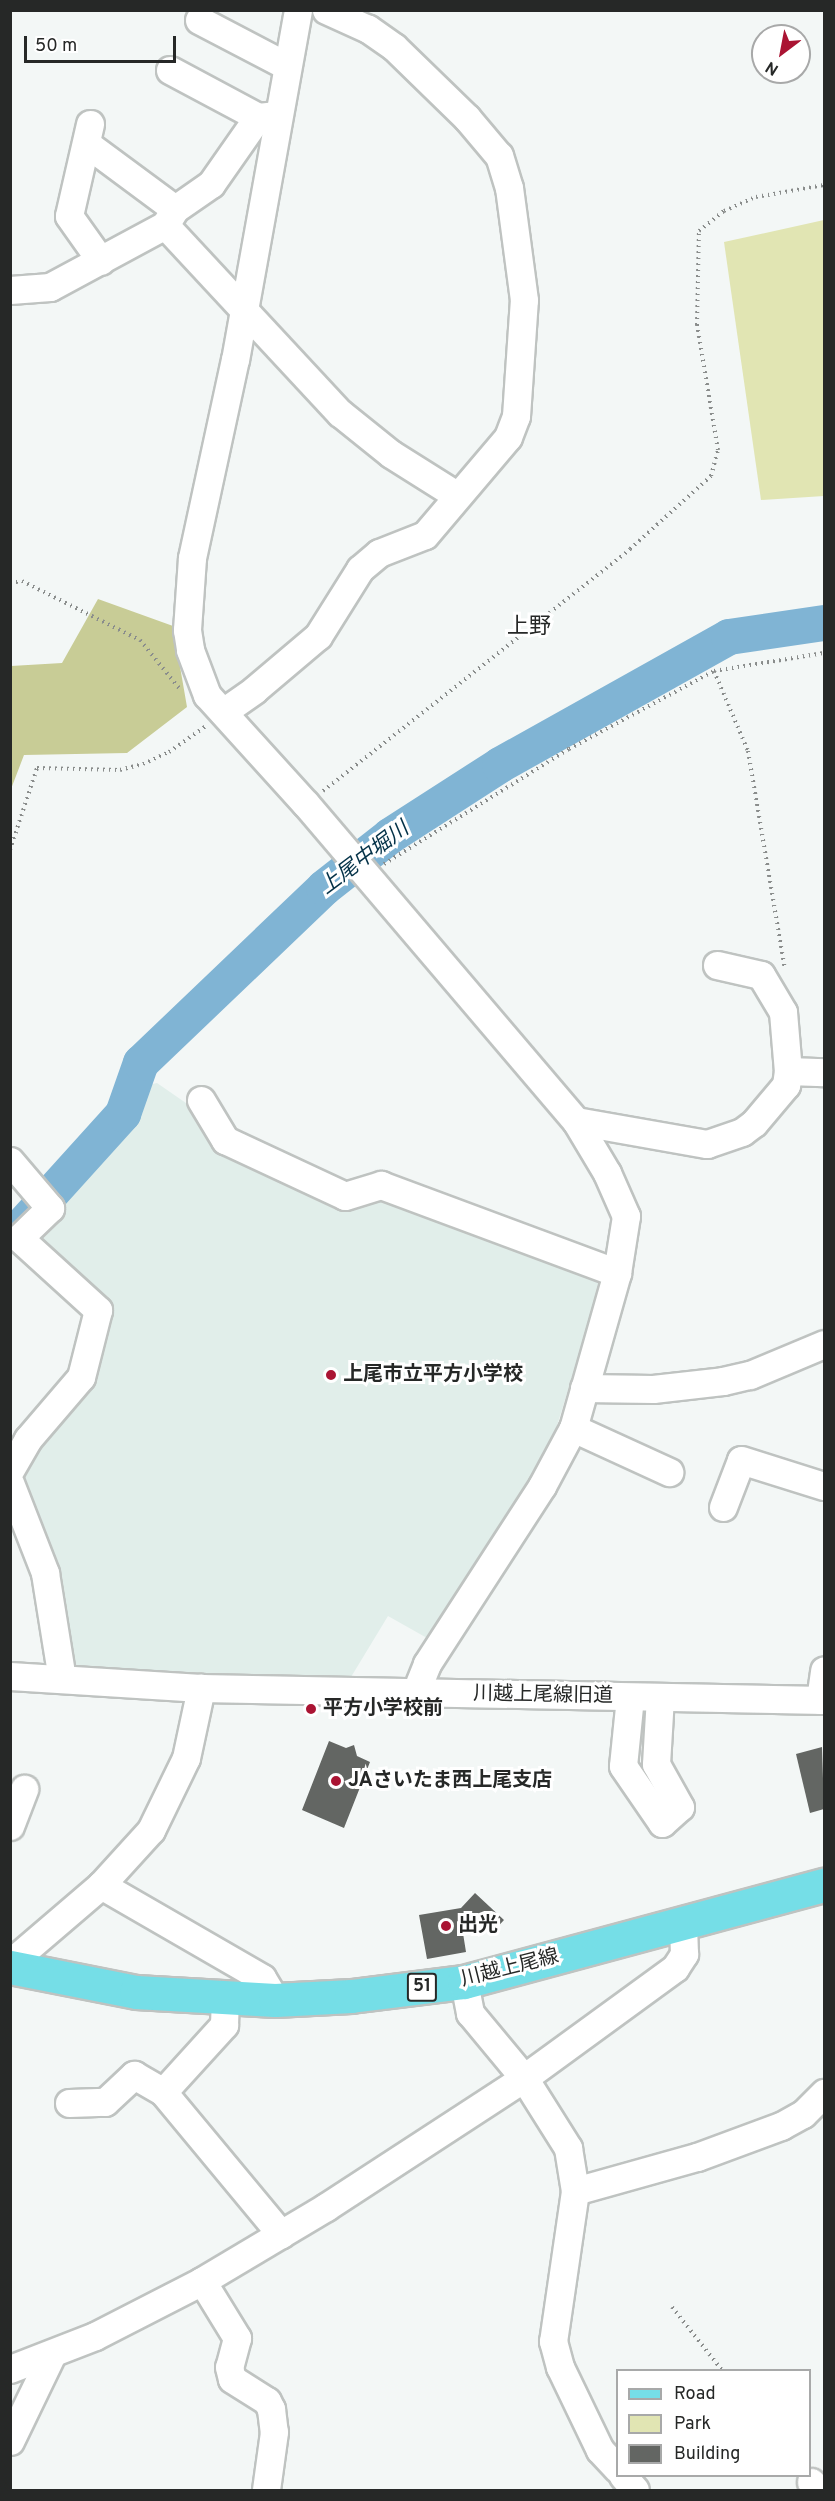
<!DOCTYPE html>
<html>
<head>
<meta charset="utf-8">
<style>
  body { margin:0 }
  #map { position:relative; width:835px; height:2501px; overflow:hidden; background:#f3f7f6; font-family:Overpass,"Noto Sans JP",sans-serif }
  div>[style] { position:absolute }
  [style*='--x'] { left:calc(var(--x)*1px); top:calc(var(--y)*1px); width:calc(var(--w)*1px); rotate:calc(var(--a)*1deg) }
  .built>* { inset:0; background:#e1eeea }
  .green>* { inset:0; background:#e1e5b3 }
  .forest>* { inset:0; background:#c8cc96 }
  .river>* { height:36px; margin:-18px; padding:0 18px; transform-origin:18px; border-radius:18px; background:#80b4d4 }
  .building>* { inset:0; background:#636663 }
  .path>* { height:4px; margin-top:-2px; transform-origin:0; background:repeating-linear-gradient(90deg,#8a8d8c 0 1.5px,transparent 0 6px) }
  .roads { filter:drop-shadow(2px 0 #bfc3c1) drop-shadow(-2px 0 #bfc3c1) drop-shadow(0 2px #bfc3c1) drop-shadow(0 -2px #bfc3c1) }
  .minor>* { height:27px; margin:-13.5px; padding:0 13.5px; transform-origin:13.5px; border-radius:13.5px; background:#fff }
  .major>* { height:33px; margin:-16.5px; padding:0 16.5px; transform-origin:16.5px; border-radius:16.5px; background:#75dee7 }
  .dots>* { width:16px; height:16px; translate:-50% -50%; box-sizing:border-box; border:3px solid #fff; border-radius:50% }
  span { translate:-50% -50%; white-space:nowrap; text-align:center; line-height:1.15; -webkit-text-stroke:6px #fff; paint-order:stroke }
  .shield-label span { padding:2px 4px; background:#fff; border:2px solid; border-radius:4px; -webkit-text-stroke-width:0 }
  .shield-label { font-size:18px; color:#262827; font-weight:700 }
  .poi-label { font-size:20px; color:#262827; font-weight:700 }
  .left { translate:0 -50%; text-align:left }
  .street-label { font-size:20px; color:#262827 }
  .water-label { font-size:21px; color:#033147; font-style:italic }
  .quarter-label { font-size:22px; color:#262827 }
  .frame { position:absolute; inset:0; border:12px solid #262827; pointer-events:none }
  .legend { position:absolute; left:616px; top:2369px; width:195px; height:108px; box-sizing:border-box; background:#fff; border:2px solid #a8a9a9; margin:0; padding:8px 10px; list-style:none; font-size:18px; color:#262827 }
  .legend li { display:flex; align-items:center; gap:12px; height:30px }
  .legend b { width:30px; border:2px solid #a8a9a9 }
  .north { position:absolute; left:751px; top:24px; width:60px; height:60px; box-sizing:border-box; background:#fff; border:2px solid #a8a9a9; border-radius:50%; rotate:212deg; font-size:16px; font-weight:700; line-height:24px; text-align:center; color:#262827 }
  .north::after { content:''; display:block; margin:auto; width:21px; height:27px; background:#aa1433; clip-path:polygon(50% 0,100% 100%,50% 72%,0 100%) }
  .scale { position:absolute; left:24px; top:36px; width:152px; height:27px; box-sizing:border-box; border:3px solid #262827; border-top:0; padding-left:8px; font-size:18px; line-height:21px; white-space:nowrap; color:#262827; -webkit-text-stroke:4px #fff; paint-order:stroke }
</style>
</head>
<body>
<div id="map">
  <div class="built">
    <i style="clip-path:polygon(157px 1083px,329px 1202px,383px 1193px,604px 1273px,547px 1458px,500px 1537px,427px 1638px,388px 1616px,348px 1682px,75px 1668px,64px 1662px,18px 1473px,104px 1308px,34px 1236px,133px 1121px,148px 1085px)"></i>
  </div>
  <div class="green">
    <i style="clip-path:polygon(824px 220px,824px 496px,761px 500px,724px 242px)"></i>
  </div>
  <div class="forest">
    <i style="clip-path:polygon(98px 599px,173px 626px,187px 707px,127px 753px,24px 755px,11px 789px,11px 666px,62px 663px)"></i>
  </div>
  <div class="river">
    <i style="--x:20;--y:1228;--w:154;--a:-47.9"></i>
    <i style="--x:123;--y:1114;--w:54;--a:-70.6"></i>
    <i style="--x:141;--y:1063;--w:253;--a:-43.7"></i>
    <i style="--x:324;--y:888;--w:84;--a:-38.2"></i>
    <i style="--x:390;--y:836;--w:131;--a:-32.8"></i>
    <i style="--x:500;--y:765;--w:262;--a:-29.2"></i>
    <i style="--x:729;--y:637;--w:96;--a:-8.4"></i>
  </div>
  <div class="building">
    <i style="clip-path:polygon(329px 1741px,346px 1748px,354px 1745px,357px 1756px,370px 1762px,344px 1828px,302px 1810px)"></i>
    <i style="clip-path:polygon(822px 1747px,824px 1809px,810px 1813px,796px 1754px)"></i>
    <i style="clip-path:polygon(475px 1893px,504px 1920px,490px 1935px,479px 1925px,462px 1927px,466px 1952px,427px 1959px,419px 1915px,461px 1908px)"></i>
  </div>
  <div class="path">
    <i style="--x:10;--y:583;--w:12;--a:-9"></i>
    <i style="--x:22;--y:581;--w:132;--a:26.6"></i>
    <i style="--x:140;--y:640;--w:62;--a:50.9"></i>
    <i style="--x:714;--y:671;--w:87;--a:67"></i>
    <i style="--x:748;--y:751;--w:221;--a:80.4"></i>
    <i style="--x:323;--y:791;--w:391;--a:-38.2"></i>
    <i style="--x:630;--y:549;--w:109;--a:-42"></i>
    <i style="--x:711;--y:476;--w:27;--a:-75"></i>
    <i style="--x:718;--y:450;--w:127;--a:-99.5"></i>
    <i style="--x:697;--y:325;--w:94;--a:-88.8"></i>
    <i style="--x:699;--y:231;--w:32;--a:-39"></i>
    <i style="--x:724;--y:211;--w:35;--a:-24"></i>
    <i style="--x:756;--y:197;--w:69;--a:-10"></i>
    <i style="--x:10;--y:850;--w:86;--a:-71.8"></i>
    <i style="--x:37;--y:768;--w:83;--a:1.4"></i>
    <i style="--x:120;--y:770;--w:24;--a:-15"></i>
    <i style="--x:143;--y:764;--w:29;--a:-25"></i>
    <i style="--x:169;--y:752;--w:45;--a:-35.1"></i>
    <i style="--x:384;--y:864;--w:218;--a:-31.9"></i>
    <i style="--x:569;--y:749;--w:165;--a:-28.3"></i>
    <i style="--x:714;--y:671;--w:111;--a:-9.3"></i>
    <i style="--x:672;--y:2307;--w:80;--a:51.6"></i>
  </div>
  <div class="roads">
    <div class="minor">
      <i style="--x:298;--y:10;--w:355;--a:100.2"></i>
      <i style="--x:235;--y:359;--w:204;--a:102.2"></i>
      <i style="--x:192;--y:558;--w:72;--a:94"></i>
      <i style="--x:187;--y:630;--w:20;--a:81"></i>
      <i style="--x:190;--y:650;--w:48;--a:69.3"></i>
      <i style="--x:207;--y:695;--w:147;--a:47.8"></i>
      <i style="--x:306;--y:804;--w:416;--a:49.6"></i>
      <i style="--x:576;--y:1121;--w:61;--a:59.2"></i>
      <i style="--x:607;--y:1173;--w:47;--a:66.2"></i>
      <i style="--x:626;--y:1216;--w:58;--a:99"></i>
      <i style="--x:617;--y:1273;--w:161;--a:105.8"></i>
      <i style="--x:573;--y:1428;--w:66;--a:118.1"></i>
      <i style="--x:542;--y:1486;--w:212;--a:122.9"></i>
      <i style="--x:427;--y:1664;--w:31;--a:112"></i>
      <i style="--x:199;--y:20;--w:99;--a:27.6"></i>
      <i style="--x:170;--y:70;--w:100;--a:28.1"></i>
      <i style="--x:90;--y:124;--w:94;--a:102.9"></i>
      <i style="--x:69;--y:216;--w:55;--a:54.6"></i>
      <i style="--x:87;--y:144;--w:109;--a:36.5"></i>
      <i style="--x:165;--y:225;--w:257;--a:47.1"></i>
      <i style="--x:340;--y:413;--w:65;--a:38.8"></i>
      <i style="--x:391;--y:454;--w:77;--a:32.2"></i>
      <i style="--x:10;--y:290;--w:40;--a:-4.3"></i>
      <i style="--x:50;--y:287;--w:131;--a:-28.3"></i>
      <i style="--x:165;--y:225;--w:19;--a:-58"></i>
      <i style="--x:175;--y:209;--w:44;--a:-34.8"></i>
      <i style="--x:211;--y:184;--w:82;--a:-55"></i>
      <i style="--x:258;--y:117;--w:19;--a:-6"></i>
      <i style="--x:223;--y:712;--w:38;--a:-35"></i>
      <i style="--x:254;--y:690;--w:84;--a:-40.2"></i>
      <i style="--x:318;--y:636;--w:79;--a:-57.9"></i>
      <i style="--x:360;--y:569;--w:25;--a:-40"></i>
      <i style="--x:379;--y:553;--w:49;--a:-21.4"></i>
      <i style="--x:425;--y:535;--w:128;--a:-49.7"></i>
      <i style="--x:508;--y:437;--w:22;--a:-69"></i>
      <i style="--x:516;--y:416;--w:116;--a:-86.1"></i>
      <i style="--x:524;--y:300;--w:113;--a:-97.6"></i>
      <i style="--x:509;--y:188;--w:34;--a:-107"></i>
      <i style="--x:499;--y:156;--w:50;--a:-130.1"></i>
      <i style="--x:467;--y:118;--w:102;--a:-135.8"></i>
      <i style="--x:394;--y:47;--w:32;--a:-145"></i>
      <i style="--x:368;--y:29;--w:46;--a:-155.7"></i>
      <i style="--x:717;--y:965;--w:45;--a:12.8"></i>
      <i style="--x:761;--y:975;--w:43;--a:59.3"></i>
      <i style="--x:783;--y:1012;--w:59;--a:85.2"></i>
      <i style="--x:201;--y:1100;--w:47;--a:59"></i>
      <i style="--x:225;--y:1140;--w:132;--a:25"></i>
      <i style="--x:345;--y:1196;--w:38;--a:-17"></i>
      <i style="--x:381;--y:1185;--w:252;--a:20.4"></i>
      <i style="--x:576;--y:1121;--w:133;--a:10"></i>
      <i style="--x:707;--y:1144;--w:37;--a:-19"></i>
      <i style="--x:742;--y:1132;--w:15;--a:-37"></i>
      <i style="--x:754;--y:1123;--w:50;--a:-49.9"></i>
      <i style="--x:786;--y:1085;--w:14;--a:-82"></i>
      <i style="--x:788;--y:1071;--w:36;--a:2"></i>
      <i style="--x:10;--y:1161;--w:62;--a:49.6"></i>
      <i style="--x:50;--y:1208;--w:43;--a:135.9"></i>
      <i style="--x:19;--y:1238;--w:107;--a:42.3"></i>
      <i style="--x:98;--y:1310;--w:69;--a:104.2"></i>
      <i style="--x:81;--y:1377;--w:82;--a:130.5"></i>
      <i style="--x:28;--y:1439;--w:36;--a:120"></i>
      <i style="--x:584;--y:1388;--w:69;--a:0.8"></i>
      <i style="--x:653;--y:1389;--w:70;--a:-6.5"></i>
      <i style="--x:723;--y:1381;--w:28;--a:-13"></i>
      <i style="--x:750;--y:1375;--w:80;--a:-22.7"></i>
      <i style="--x:573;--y:1428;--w:106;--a:24.6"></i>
      <i style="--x:10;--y:1483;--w:97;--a:68.7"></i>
      <i style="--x:45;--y:1573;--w:107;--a:80.9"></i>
      <i style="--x:723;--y:1507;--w:50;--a:-69"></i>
      <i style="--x:741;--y:1460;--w:87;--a:17.4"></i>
      <i style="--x:10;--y:1676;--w:191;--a:3.6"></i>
      <i style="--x:201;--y:1688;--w:623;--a:1.1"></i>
      <i style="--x:630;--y:1697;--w:69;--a:95.8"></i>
      <i style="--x:623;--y:1766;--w:69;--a:55.6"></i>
      <i style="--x:662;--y:1823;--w:24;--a:-42"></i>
      <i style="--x:680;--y:1807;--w:49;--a:-119.2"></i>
      <i style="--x:656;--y:1764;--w:67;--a:-86.6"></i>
      <i style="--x:820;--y:1700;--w:30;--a:-82"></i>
      <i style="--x:10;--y:1826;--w:40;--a:-69"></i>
      <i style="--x:101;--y:1885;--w:186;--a:30"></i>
      <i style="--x:262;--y:1978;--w:26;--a:59"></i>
      <i style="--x:10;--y:1963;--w:120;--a:-40.6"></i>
      <i style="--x:101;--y:1885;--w:74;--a:-47.7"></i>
      <i style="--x:151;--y:1830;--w:80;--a:-64.1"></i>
      <i style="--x:186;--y:1758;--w:72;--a:-77.9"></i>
      <i style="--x:464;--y:1982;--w:32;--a:79"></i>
      <i style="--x:470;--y:2013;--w:85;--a:50.3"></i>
      <i style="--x:524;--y:2078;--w:83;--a:57.8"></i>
      <i style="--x:568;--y:2148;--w:44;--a:80.8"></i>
      <i style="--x:575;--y:2191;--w:152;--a:98.3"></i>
      <i style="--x:553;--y:2341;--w:27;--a:75"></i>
      <i style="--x:560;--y:2367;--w:92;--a:64.3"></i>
      <i style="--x:600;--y:2450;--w:26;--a:47"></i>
      <i style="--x:163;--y:2092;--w:91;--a:-47.7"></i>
      <i style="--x:224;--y:2025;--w:28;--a:-88"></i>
      <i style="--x:69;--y:2103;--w:36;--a:-2"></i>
      <i style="--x:105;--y:2102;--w:40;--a:-43"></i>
      <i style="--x:134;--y:2075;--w:34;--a:30"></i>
      <i style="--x:163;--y:2092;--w:185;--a:50.3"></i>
      <i style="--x:575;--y:2191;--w:127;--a:-15.6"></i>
      <i style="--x:697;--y:2157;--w:90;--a:-20.3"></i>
      <i style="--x:781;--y:2126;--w:25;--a:-29"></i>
      <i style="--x:803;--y:2114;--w:30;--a:-45"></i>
      <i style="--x:202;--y:2281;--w:67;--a:58.4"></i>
      <i style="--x:237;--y:2338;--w:30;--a:105"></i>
      <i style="--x:229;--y:2367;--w:12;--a:76"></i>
      <i style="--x:232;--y:2379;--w:41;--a:32.2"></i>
      <i style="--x:267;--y:2401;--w:9;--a:63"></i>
      <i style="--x:271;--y:2409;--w:23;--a:83"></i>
      <i style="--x:274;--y:2432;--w:59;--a:97.9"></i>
      <i style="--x:10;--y:2369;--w:91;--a:-21.2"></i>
      <i style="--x:95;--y:2336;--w:120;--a:-27.2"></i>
      <i style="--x:202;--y:2281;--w:144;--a:-30.8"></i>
      <i style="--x:326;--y:2207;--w:236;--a:-33.1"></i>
      <i style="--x:524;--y:2078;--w:187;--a:-36.1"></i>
      <i style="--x:675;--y:1968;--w:17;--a:-57"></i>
      <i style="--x:684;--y:1954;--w:30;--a:-92"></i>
      <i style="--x:10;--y:2441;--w:97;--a:-64.2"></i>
      <i style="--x:623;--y:2476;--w:18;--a:49"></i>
      <i style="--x:811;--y:2482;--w:11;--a:45"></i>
    </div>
    <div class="major">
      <i style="--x:10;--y:1967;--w:128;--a:11.2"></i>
      <i style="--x:136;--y:1992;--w:139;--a:3.3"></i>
      <i style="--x:275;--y:2000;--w:76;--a:-3"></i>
      <i style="--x:351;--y:1996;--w:114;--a:-7.1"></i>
      <i style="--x:464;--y:1982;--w:373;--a:-15.1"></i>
    </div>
  </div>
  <div class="dots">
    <i style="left:331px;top:1375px;background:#aa1433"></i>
    <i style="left:311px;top:1709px;background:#aa1433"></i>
    <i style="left:336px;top:1781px;background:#aa1433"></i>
    <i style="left:446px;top:1926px;background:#aa1433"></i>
  </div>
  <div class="shield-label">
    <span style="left:422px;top:1987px">51</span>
  </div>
  <div class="poi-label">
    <span class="left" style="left:343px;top:1375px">上尾市立平方小学校</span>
    <span class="left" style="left:323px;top:1709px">平方小学校前</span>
    <span class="left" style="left:348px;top:1781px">JAさいたま西上尾支店</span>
    <span class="left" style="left:458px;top:1926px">出光</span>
  </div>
  <div class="street-label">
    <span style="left:543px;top:1696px;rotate:1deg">川越上尾線旧道</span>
    <span style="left:510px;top:1969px;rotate:-14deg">川越上尾線</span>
  </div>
  <div class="water-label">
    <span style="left:365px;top:859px;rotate:-37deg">上尾中堀川</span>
  </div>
  <div class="quarter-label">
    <span style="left:529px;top:628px">上野</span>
  </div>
  <div class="frame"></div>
  <ul class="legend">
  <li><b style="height:8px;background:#75dee7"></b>Road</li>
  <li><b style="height:16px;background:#e1e5b3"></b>Park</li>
  <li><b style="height:16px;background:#636663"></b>Building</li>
  </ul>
  <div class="north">N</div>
  <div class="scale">50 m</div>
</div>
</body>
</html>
